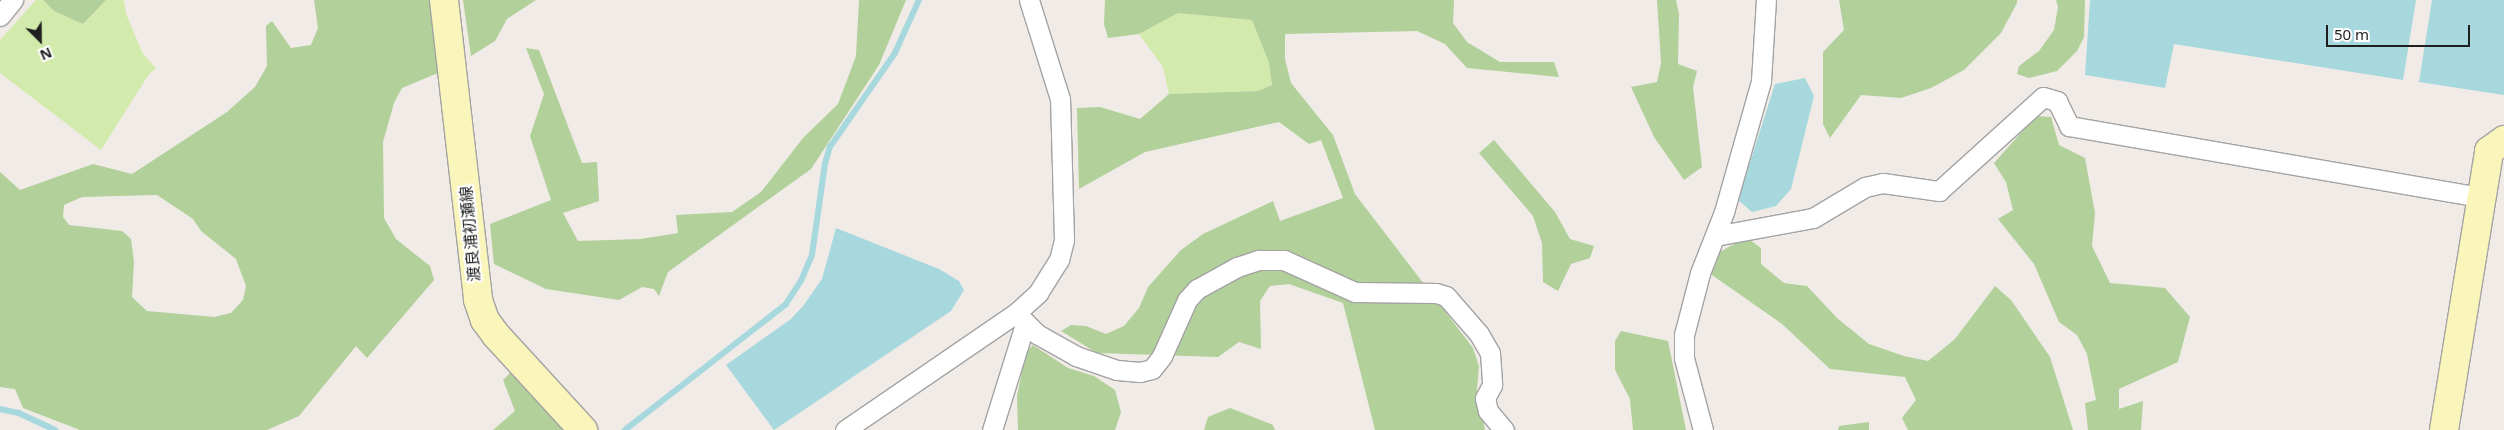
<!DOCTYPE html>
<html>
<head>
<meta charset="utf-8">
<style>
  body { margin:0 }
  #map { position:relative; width:2504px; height:430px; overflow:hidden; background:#f0ebe6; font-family:"Noto Sans","Noto Sans JP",sans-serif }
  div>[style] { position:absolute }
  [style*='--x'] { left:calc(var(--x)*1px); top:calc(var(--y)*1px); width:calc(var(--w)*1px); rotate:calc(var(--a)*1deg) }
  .grass>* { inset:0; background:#d2eaab }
  .forest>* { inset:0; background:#b1d09a }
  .water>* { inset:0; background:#a6d8de }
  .stream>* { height:5.5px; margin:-2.75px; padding:0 2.75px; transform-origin:2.75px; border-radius:2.75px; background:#a6d8de }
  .roads { filter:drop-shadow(1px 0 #a3a3a3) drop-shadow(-1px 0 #a3a3a3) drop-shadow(0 1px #a3a3a3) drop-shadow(0 -1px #a3a3a3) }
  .street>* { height:19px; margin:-9.5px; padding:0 9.5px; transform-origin:9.5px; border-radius:9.5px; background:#fff }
  .secondary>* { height:28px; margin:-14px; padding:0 14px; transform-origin:14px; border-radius:14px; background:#faf5ba }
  span { translate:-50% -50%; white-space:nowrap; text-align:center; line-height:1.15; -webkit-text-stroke:4px #fff; paint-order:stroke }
  .street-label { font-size:16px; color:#1f1f1f }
  .north { position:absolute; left:15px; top:15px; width:50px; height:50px; -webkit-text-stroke:4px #fff; paint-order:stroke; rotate:157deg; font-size:14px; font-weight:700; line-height:20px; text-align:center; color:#1f1f1f }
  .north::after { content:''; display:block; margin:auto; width:18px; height:22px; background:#1f1f1f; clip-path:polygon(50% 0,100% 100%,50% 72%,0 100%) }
  .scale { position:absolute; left:2326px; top:25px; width:144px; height:22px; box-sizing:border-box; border:2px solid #1f1f1f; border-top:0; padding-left:6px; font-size:15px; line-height:18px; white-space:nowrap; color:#1f1f1f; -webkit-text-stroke:4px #fff; paint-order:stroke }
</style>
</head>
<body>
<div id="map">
  <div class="grass">
    <i style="clip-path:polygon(36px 0,43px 0,54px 11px,83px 24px,106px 0,124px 0,126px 14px,143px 54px,156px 68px,149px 74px,101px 150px,0 73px,0 40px)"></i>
    <i style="clip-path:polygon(1178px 13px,1252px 20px,1269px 63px,1272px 85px,1258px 91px,1169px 94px,1163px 67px,1139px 34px)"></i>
  </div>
  <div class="forest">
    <i style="clip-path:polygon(43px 0,106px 0,83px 24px,54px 11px)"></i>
    <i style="clip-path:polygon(evenodd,314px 0,435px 0,438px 73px,402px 88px,394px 103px,383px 142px,384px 218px,396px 239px,430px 266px,434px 280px,367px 358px,356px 346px,299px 416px,267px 430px,80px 430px,23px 408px,15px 389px,0 387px,0 172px,20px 190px,93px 164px,132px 174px,227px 112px,255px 87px,267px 66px,266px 26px,272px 21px,291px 48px,311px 45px,318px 28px,314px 0,157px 195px,193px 219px,201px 231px,236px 259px,246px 286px,243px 300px,231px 313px,214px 317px,147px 311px,132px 297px,134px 262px,131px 239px,122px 231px,69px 225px,63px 217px,64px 205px,82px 197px,157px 195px)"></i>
    <i style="clip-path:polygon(463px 0,536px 0,507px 19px,495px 41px,471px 56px)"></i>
    <i style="clip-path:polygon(859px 0,906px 0,879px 65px,811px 169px,668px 272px,659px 296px,654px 289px,642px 287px,619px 300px,546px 289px,494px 264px,490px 224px,551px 200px,530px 136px,544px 94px,526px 48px,539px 50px,582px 163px,597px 162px,599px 201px,563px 213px,578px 241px,641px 239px,678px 233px,676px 215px,732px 212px,761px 192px,803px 138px,838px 104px,856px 56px)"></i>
    <i style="clip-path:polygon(1105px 0,1454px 0,1453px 23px,1467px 42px,1500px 62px,1554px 62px,1559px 77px,1467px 68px,1445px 44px,1417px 31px,1285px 34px,1285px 59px,1291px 83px,1333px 135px,1355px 194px,1473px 348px,1479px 366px,1477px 389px,1485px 430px,1375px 430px,1343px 303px,1289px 284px,1270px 286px,1260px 301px,1261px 349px,1239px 342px,1218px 357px,1097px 353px,1061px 331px,1071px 325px,1086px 326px,1106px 334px,1124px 326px,1139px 308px,1148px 287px,1181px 250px,1203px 234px,1273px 201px,1280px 221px,1343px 198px,1321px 140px,1309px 144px,1279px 122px,1145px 152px,1079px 189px,1077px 108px,1100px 107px,1140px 119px,1169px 94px,1258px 91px,1272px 85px,1269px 63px,1252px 20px,1178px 13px,1139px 34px,1108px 38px,1104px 24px)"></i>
    <i style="clip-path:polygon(1657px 0,1676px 0,1679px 14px,1678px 64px,1697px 71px,1693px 87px,1702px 167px,1684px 180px,1654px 137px,1631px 87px,1657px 82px,1661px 63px)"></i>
    <i style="clip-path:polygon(1839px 0,2017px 0,2017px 3px,2001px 33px,1964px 70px,1931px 88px,1901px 98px,1861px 95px,1830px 138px,1823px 124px,1823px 52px,1844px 30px)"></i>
    <i style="clip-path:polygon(2056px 0,2085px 0,2084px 37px,2077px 51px,2057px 71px,2029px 78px,2017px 74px,2019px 66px,2039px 51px,2054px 30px,2058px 7px)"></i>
    <i style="clip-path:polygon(2036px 116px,2051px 117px,2059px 145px,2085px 158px,2095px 213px,2092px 246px,2110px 283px,2165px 288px,2190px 317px,2178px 362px,2119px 389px,2119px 409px,2143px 401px,2141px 430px,2088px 430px,2085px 403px,2096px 400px,2087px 354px,2077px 335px,2059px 322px,2034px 264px,1998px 219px,2013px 210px,2006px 182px,1994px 163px)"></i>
    <i style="clip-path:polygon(1494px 140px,1555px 212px,1570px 239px,1594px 246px,1590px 258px,1571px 264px,1558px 291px,1543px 282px,1542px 243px,1533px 216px,1479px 153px)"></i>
    <i style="clip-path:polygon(1746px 237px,1761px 248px,1761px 264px,1784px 283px,1807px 286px,1837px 318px,1869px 344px,1904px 356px,1928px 361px,1955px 339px,1995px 286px,2011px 300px,2050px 357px,2073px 430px,1908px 430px,1902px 418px,1916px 400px,1905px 377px,1830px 369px,1782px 324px,1712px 275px,1711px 257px)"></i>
    <i style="clip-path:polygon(1621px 331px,1668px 341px,1686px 430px,1633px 430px,1630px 399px,1615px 370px,1615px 341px)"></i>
    <i style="clip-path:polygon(1033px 345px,1068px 368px,1094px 376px,1115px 390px,1121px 412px,1115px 430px,1018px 430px,1017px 396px,1026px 352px)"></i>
    <i style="clip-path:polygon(511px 372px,563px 424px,562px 430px,493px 430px,515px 411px,503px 380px)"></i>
    <i style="clip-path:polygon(1230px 408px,1273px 425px,1275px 430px,1204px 430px,1208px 417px)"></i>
    <i style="clip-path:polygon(1869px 422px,1869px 430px,1838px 430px,1839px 426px)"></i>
  </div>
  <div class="water">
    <i style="clip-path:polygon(2090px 0,2416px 0,2403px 80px,2174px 44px,2165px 88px,2085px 75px)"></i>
    <i style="clip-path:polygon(2432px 0,2504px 0,2504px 95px,2419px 82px)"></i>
    <i style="clip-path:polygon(1805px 78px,1814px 96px,1791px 189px,1776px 206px,1752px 212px,1738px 200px,1775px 84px)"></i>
    <i style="clip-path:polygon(836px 228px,939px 269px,959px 281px,964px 290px,951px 311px,774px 430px,726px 365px,791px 319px,803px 306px,822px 279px)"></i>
  </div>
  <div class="stream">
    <i style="--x:0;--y:409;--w:19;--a:12"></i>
    <i style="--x:19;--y:413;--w:40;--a:25"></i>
    <i style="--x:625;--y:430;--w:204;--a:-38"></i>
    <i style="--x:786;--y:304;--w:27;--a:-57"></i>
    <i style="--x:801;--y:281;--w:28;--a:-67"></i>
    <i style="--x:812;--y:255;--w:92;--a:-81.9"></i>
    <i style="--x:825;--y:164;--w:18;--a:-74"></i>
    <i style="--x:830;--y:147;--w:114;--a:-55.3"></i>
    <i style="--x:895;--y:53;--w:58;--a:-65.6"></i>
  </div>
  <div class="roads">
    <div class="street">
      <i style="--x:0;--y:16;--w:21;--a:-51"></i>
      <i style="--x:1715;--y:236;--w:100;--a:-10.4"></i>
      <i style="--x:1813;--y:218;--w:61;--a:-30.8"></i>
      <i style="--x:1865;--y:187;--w:18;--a:-13"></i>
      <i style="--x:1883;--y:183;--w:57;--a:8.1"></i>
      <i style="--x:1939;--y:191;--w:140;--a:-42.1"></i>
      <i style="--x:2043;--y:97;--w:15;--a:16"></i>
      <i style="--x:2057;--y:101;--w:28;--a:64"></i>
      <i style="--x:2069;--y:126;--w:417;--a:9.8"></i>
      <i style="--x:1016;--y:313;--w:30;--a:45"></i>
      <i style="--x:1037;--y:334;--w:45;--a:29.4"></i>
      <i style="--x:1076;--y:356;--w:43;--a:18.9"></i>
      <i style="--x:1117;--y:370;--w:23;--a:5"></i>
      <i style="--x:1140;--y:372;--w:12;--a:-14"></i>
      <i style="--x:1152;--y:369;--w:16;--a:-52"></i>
      <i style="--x:1162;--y:356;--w:61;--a:-65.9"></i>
      <i style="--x:1187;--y:300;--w:15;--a:-48"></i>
      <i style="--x:1197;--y:289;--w:46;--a:-28.8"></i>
      <i style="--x:1237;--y:267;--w:23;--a:-18"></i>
      <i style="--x:1259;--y:260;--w:25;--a:0"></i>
      <i style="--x:1284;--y:260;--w:78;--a:24.3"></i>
      <i style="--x:1355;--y:292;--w:81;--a:0.7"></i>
      <i style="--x:1436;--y:293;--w:10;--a:17"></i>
      <i style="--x:1446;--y:296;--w:50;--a:49"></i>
      <i style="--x:1479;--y:334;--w:22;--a:60"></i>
      <i style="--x:1490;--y:353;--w:32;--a:86"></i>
      <i style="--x:1492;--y:385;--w:15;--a:118"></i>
      <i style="--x:1485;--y:398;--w:13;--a:77"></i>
      <i style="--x:1488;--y:411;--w:25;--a:50"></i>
      <i style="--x:845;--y:430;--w:207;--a:-34.4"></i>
      <i style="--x:1016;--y:313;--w:30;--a:-42"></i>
      <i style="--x:1038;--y:293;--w:39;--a:-58"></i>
      <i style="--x:1059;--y:260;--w:21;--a:-76"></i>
      <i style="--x:1064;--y:240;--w:141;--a:-91.6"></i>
      <i style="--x:1060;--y:99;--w:104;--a:-107.4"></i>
      <i style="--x:992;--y:430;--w:111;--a:-72.7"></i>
      <i style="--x:1703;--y:430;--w:74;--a:-104.8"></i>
      <i style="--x:1684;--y:358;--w:23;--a:-90"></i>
      <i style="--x:1684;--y:335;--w:64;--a:-75.5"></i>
      <i style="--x:1700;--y:273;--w:66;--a:-68.5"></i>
      <i style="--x:1724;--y:212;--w:136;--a:-74.2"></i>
      <i style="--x:1761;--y:81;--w:81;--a:-86.5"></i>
    </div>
    <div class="secondary">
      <i style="--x:444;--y:0;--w:302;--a:83.5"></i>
      <i style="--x:478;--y:300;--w:21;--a:71"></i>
      <i style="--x:485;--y:320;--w:19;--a:54"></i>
      <i style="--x:496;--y:335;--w:129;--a:47.5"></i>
      <i style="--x:2444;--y:430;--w:283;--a:-80.8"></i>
      <i style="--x:2489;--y:151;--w:19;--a:-36"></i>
    </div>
  </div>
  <div class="street-label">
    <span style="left:470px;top:234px;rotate:-95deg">渡良浦初瀬線</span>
  </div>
  <div class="north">N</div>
  <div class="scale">50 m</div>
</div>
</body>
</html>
